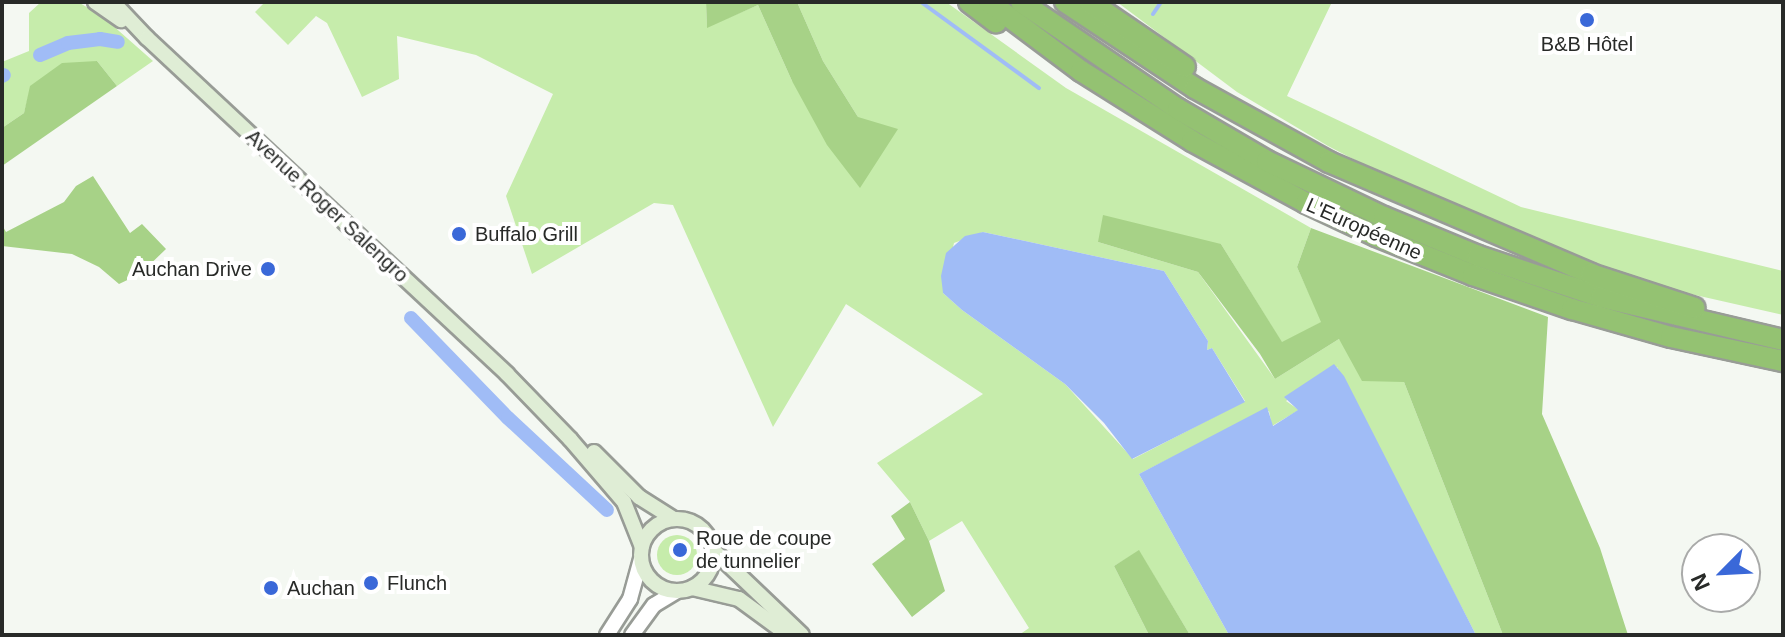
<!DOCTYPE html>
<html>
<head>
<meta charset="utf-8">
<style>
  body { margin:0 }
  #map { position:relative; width:1785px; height:637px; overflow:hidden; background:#f4f8f2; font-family:Arial,sans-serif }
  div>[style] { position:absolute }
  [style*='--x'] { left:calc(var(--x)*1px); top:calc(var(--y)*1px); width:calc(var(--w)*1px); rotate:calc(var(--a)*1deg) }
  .green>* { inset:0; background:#c6ecab }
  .round { border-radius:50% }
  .forest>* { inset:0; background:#a7d287 }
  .water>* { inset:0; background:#a0bcf6 }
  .stream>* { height:4px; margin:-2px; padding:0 2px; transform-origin:2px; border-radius:2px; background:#a0bcf6 }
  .canal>* { height:14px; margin:-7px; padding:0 7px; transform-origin:7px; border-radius:7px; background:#a0bcf6 }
  .roads { filter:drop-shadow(2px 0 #989c96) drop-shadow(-2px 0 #989c96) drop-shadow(0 2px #989c96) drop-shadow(0 -2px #989c96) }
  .tertiary>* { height:14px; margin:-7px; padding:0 7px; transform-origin:7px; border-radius:7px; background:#fff }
  .secondary>* { height:14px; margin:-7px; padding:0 7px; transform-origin:7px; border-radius:7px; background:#dfedd5 }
  .secondary>.ring { margin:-7px; padding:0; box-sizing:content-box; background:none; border:14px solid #dfedd5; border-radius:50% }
  .motorway>* { height:20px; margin:-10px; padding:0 10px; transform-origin:10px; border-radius:10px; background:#94c272 }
  .dots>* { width:22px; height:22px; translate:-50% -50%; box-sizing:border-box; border:4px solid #fff; border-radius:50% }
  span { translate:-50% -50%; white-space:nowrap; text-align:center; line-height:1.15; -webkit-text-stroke:8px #fff; paint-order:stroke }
  .poi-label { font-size:20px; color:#282a28 }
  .left { translate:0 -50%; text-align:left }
  .right { translate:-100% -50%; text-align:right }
  .street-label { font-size:20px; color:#282a28 }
  .frame { position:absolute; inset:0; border:4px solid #282a28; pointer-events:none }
  .north { position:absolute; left:1681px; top:533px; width:80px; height:80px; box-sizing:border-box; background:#fff; border:2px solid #a9aaa9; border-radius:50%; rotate:246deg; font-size:22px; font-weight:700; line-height:32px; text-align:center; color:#282a28 }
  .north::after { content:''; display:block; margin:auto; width:28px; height:36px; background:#3a68d8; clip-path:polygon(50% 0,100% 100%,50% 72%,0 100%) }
</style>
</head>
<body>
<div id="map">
  <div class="green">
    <i style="clip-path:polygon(41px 2px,78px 2px,102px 16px,153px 61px,117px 86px,97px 61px,31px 86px,24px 113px,2px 128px,2px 62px,29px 51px,29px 13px)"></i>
    <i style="clip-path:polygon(evenodd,265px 2px,706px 2px,707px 27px,758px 5px,792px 81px,858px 117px,823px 61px,797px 2px,946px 2px,1066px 88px,1311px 228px,1297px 267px,1322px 322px,1282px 343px,1221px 244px,1098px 242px,1198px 272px,1275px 379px,1339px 339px,1404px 382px,1503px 635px,1476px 635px,1337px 367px,1286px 401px,1299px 410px,1272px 426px,1269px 411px,1250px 418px,1139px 474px,1229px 635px,1190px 635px,1139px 551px,1114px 566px,1149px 635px,1019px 635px,1029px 628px,962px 521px,929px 541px,910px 502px,877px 463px,983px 394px,846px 304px,773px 427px,673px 205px,654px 203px,532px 274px,506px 196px,553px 94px,476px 55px,397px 36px,399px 79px,362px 97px,327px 23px,316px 16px,288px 45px,255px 12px,265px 2px,983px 232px,1164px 271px,1208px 341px,1207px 350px,1212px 348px,1245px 401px,1133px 459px,1065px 384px,962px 310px,943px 293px,954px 243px,983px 232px)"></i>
    <i style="clip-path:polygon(1117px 2px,1332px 2px,1287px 96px,1521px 207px,1783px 271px,1783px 315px,1651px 285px,1438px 203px,1328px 146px,1237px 92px)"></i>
    <i class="round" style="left:657px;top:535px;width:40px;height:40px"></i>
  </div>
  <div class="forest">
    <i style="clip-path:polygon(706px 2px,797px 2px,823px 61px,858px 117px,898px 129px,860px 188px,827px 145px,792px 81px,758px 5px,707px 28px)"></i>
    <i style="clip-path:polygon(97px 61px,117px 86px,2px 166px,2px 128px,24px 113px,30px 86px,62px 63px)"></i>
    <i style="clip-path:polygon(93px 176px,130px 233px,142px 224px,166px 249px,140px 274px,119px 284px,99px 267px,72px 254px,2px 246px,2px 225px,6px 232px,64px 202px,76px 186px)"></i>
    <i style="clip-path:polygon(1103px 215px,1221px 244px,1282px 342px,1321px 322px,1297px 267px,1311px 228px,1548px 317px,1542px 414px,1600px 548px,1628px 635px,1503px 635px,1404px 382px,1362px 381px,1339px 339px,1275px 379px,1260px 354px,1198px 272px,1098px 242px)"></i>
    <i style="clip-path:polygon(910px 502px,929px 541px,945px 591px,912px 617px,872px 564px,905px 539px,891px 516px)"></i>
    <i style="clip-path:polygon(1139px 550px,1190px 635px,1149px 635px,1114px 566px)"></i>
  </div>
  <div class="water">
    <i style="clip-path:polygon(983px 232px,1164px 271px,1208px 341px,1207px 350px,1212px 348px,1245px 402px,1132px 459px,1104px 423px,1065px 384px,962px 310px,943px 293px,941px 276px,946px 253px,965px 236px)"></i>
    <i style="clip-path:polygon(1334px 364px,1344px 376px,1476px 635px,1229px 635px,1139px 474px,1267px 407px,1273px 426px,1298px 410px,1284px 397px)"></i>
  </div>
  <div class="stream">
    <i style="--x:921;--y:2;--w:146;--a:36.1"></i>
    <i style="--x:1153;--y:14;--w:14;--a:-56"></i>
  </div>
  <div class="canal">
    <i style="--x:40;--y:55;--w:30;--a:-23"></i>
    <i style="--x:68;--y:43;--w:32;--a:-7"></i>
    <i style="--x:100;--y:39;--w:18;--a:9"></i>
    <i style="--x:2;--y:76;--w:2;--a:-27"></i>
    <i style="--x:411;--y:318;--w:139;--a:45.9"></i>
    <i style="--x:508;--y:418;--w:135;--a:42.9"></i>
  </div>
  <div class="roads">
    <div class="tertiary">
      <i style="--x:607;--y:635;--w:43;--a:-57.4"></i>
      <i style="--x:630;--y:599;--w:41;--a:-74.6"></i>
      <i style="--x:632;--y:635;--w:37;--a:-54"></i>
      <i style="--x:654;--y:605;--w:27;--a:-31"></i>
    </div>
    <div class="secondary">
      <i style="--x:95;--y:2;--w:32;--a:35"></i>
      <i style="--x:113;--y:2;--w:50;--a:46.6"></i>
      <i style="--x:147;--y:38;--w:492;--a:43"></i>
      <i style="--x:507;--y:374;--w:91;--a:45.9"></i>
      <i style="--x:570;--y:439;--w:83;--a:49.4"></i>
      <i style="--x:624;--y:502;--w:48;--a:68.2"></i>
      <i style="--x:594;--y:452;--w:64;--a:45"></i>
      <i style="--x:639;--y:497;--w:41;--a:32.2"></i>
      <i class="ring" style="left:641px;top:519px;width:58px;height:58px"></i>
      <i style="--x:712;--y:549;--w:124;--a:43.7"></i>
      <i style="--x:692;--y:588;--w:48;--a:13.2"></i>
      <i style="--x:739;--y:599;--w:61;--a:36.3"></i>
    </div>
    <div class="motorway">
      <i style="--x:969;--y:2;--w:34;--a:37"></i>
      <i style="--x:989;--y:2;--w:115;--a:36.9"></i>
      <i style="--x:1081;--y:71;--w:131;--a:32.2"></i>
      <i style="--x:1192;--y:141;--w:130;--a:28.5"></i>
      <i style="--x:1306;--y:203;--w:77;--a:25.2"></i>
      <i style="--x:1376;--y:236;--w:105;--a:21.9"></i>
      <i style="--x:1473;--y:275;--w:105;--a:19"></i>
      <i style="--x:1572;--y:309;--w:103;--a:15.8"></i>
      <i style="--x:1671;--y:337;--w:115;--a:12.1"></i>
      <i style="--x:1021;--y:2;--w:190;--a:34.3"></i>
      <i style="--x:1178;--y:109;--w:103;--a:30.3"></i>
      <i style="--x:1267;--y:161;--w:130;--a:25.6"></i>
      <i style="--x:1384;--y:217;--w:102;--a:22.5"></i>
      <i style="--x:1478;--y:256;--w:130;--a:18.4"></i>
      <i style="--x:1601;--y:297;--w:187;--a:13.3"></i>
      <i style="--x:1065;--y:2;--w:156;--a:33.5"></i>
      <i style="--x:1195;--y:88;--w:153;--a:28.9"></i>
      <i style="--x:1329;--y:162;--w:285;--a:23.1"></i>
      <i style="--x:1591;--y:274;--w:109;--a:18.1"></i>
      <i style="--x:1090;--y:2;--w:115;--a:34.4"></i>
    </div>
  </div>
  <div class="dots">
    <i style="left:1587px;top:20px;background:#3a68d8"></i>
    <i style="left:459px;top:234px;background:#3a68d8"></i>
    <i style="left:268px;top:269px;background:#3a68d8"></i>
    <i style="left:680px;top:550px;background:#3a68d8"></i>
    <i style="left:371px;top:583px;background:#3a68d8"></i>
    <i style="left:271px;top:588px;background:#3a68d8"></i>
  </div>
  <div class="poi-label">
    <span style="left:1587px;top:44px">B&amp;B Hôtel</span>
    <span class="left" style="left:475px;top:234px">Buffalo Grill</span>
    <span class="right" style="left:252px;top:269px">Auchan Drive</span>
    <span class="left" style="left:696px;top:550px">Roue de coupe<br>de tunnelier</span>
    <span class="left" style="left:387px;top:583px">Flunch</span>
    <span class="left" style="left:287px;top:588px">Auchan</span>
  </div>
  <div class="street-label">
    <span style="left:327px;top:206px;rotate:43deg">Avenue Roger Salengro</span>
    <span style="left:1364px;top:229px;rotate:24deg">L'Européenne</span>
  </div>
  <div class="frame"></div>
  <div class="north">N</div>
</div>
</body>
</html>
